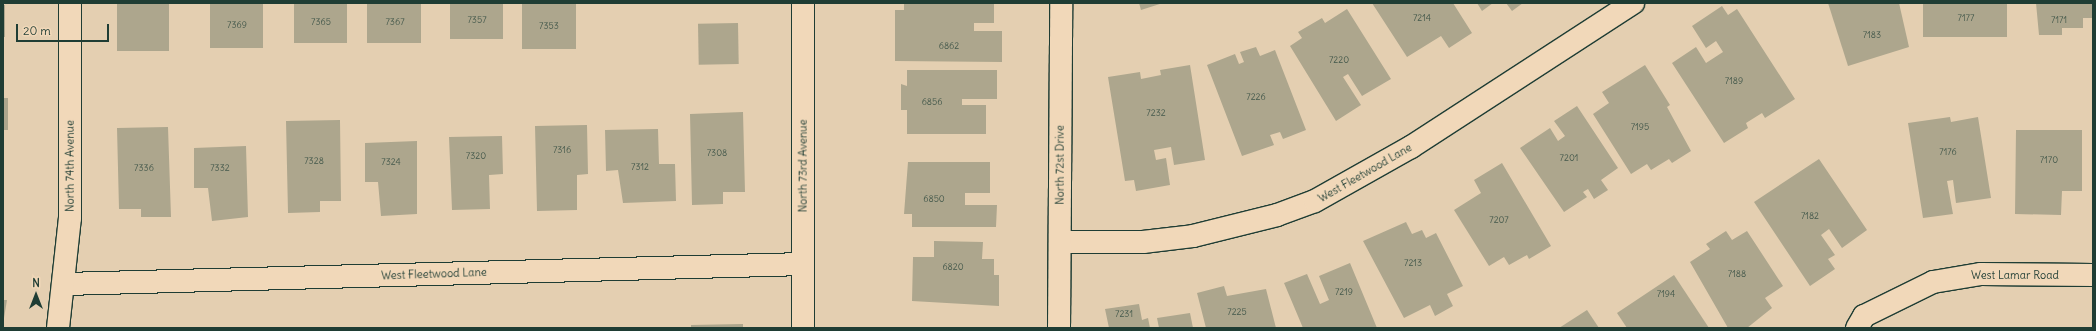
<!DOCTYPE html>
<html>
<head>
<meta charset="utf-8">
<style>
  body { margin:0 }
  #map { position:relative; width:2096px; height:331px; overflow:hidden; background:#e4cfb1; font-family:Delius,sans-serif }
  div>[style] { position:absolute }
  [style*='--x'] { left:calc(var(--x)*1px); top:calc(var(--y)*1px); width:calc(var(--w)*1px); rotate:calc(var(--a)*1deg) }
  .building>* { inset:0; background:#ada68d; transform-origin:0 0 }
  .roads { filter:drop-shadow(1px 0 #1f3d34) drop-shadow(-1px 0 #1f3d34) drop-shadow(0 1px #1f3d34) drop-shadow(0 -1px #1f3d34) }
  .minor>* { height:22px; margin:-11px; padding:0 11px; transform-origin:11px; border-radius:11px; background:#f1d8b9 }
  .tertiary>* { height:22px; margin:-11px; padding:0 11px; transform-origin:11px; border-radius:11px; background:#f1d8b9 }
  span { translate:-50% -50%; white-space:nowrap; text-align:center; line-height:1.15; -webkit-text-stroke:3px #f1d8b9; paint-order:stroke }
  .number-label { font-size:9px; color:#42574a }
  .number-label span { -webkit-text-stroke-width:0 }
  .street-label { font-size:11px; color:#1f3d34 }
  .frame { position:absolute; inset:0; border:4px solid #1f3d34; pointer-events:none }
  .north { position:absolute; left:16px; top:275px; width:40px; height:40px; -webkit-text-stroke:3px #f1d8b9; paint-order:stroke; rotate:0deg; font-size:11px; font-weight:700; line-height:16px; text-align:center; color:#1f3d34 }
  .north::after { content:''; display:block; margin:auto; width:14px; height:18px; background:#1f3d34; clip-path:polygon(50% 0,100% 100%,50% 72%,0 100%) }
  .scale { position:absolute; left:16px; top:24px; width:93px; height:18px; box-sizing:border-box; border:2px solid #1f3d34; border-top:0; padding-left:5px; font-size:12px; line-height:14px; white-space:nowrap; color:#1f3d34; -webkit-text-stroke:3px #f1d8b9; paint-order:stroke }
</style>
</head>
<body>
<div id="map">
  <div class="building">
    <i style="left:117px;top:3px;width:52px;height:48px"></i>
    <i style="left:210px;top:3px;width:53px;height:45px"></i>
    <i style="left:294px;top:3px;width:53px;height:40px"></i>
    <i style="left:367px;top:3px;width:54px;height:40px"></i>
    <i style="left:450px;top:3px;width:53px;height:36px"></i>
    <i style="left:522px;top:3px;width:54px;height:46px"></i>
    <i style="clip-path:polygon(904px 3px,994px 3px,994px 23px,974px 23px,974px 31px,1002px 31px,1002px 62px,895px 61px,895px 10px,904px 10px)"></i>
    <i style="clip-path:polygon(1139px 3px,1163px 3px,1141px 10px)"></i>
    <i style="clip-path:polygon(1372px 3px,1453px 3px,1472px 33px,1449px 48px,1441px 36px,1407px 57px)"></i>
    <i style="clip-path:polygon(1477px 3px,1493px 3px,1482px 11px)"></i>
    <i style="clip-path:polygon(1506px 3px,1523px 3px,1512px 11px)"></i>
    <i style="clip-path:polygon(1828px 3px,1899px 3px,1909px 47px,1848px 66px)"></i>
    <i style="left:1923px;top:3px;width:84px;height:34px"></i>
    <i style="clip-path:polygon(2036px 3px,2093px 3px,2093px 18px,2083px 18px,2083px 28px,2062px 28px,2062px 35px,2039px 35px)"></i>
    <i style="left:3px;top:5px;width:2px;height:32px"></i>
    <i style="clip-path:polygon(1722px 6px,1728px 15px,1737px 9px,1795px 99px,1765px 118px,1762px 113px,1746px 123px,1748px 128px,1724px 143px,1672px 63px,1696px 47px,1706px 63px,1723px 52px,1716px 41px,1706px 48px,1692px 26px)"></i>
    <i style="clip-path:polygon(1347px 9px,1391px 79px,1362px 96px,1348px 74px,1343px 77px,1361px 105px,1336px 121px,1290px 46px,1302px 38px,1298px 32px,1322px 18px,1325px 23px)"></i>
    <i style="left:738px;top:23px;width:41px;height:40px;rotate:89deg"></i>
    <i style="clip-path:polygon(1256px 47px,1260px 56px,1275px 50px,1306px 130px,1283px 139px,1280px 132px,1270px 135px,1274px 145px,1242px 156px,1207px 65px,1235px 54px,1239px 64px,1244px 62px,1240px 52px)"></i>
    <i style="clip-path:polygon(1190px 65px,1205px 160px,1174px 165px,1171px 147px,1154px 150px,1156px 160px,1166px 158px,1170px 185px,1136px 191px,1134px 180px,1125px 181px,1108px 77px,1140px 72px,1141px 79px,1161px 75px,1160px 70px)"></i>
    <i style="clip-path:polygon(1645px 65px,1670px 105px,1667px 107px,1691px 151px,1672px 163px,1669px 159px,1651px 170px,1647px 164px,1631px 174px,1593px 114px,1609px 103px,1602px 92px)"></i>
    <i style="clip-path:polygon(907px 70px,997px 70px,997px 99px,962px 99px,962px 105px,986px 105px,986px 134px,907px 134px,907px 110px,901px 110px,901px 84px,907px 86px)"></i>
    <i style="left:3px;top:98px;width:5px;height:32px"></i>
    <i style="clip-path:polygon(1577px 106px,1618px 168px,1601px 180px,1608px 190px,1594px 199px,1588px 189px,1583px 192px,1587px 197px,1564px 212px,1520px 148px,1550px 128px,1558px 141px,1565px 136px,1554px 121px)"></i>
    <i style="clip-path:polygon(743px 112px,745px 192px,723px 192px,723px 204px,692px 205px,690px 114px)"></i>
    <i style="clip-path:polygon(1950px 117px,1951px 122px,1978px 117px,1991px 198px,1956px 203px,1953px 180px,1947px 181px,1953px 214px,1923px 218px,1908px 123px)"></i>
    <i style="clip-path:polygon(340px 120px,341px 201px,320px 201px,320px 212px,288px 213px,286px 121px)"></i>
    <i style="clip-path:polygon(587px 125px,588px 174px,577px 175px,577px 210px,537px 211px,535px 126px)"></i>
    <i style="clip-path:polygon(168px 127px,171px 217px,141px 217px,141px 209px,119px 209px,117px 128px)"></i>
    <i style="clip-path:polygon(658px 129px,659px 164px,675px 164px,676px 201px,623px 203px,618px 170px,606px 171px,605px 130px)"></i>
    <i style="clip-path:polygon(2016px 130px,2082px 130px,2082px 191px,2062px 191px,2061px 215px,2015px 214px)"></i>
    <i style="clip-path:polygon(502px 136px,503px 174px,489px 175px,490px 209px,452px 210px,449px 137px)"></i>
    <i style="clip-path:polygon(417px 141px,417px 214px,381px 216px,378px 182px,365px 182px,365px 143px)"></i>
    <i style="clip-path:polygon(246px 146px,248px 217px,212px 221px,208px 188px,194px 188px,194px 148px)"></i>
    <i style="clip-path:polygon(1819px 159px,1867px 230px,1842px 248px,1829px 229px,1821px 235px,1835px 255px,1828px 259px,1835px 269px,1810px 286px,1754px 202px)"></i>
    <i style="clip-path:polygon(908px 162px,990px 162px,990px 193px,965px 193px,965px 205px,997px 205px,996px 227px,912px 227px,912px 214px,904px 214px)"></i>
    <i style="clip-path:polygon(1502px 163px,1551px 246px,1529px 259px,1527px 255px,1509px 265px,1504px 257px,1489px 266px,1454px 210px,1481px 193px,1474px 180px)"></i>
    <i style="clip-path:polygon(1406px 222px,1412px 234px,1422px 230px,1426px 238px,1436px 233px,1463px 286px,1447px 294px,1453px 306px,1435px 316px,1430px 305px,1404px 318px,1363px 241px)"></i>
    <i style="clip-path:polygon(1726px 231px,1732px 240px,1747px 231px,1783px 286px,1765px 298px,1772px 308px,1747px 328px,1728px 328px,1690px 262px,1710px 249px,1706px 244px)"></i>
    <i style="clip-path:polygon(934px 241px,983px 242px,982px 259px,994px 259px,994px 275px,999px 275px,999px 306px,912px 301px,913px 257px,934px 257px)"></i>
    <i style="clip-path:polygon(1350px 263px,1377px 328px,1303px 328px,1284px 283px,1307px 274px,1320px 304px,1329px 300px,1319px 276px)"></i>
    <i style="clip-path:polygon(1674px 275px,1709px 328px,1627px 328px,1617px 313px)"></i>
    <i style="clip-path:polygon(1224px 286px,1227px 296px,1266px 289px,1276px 328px,1206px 328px,1197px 293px)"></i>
    <i style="clip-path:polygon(3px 300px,7px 300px,4px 318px,3px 318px)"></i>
    <i style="clip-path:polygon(1139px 304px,1142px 320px,1148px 318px,1150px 328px,1109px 328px,1105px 309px)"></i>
    <i style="clip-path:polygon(1587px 310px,1599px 328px,1559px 328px)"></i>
    <i style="clip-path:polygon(1190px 313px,1193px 328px,1159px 328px,1157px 318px)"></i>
    <i style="clip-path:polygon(743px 324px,743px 328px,691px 328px,691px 325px)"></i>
  </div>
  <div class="roads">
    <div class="minor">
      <i style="--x:1060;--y:242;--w:83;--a:0"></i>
      <i style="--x:1143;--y:242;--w:50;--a:-6.8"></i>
      <i style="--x:1193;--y:236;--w:87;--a:-14"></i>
      <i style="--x:1277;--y:215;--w:40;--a:-20.2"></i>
      <i style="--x:1315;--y:201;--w:110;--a:-29.4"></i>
      <i style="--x:1411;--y:147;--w:265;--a:-33"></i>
      <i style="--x:65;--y:284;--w:738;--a:-1.55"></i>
      <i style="--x:58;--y:328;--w:111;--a:-83.8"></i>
      <i style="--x:70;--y:218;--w:215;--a:-90"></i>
      <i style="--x:1059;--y:328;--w:325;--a:-89.6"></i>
      <i style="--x:1857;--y:328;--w:14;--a:-60"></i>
      <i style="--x:1864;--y:316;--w:77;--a:-26.2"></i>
      <i style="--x:1933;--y:282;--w:49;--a:-9.5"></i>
      <i style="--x:1981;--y:274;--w:112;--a:0.5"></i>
    </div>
    <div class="tertiary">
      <i style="--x:803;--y:328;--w:325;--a:-90"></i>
    </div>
  </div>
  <div class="number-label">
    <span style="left:1422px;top:18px">7214</span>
    <span style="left:1966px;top:18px">7177</span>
    <span style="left:477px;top:20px">7357</span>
    <span style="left:2059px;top:20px">7171</span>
    <span style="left:321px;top:22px">7365</span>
    <span style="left:395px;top:22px">7367</span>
    <span style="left:237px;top:25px">7369</span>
    <span style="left:549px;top:26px">7353</span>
    <span style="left:1872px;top:35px">7183</span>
    <span style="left:949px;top:46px">6862</span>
    <span style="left:1339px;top:60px">7220</span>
    <span style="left:1734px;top:81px">7189</span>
    <span style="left:1256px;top:97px">7226</span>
    <span style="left:932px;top:102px">6856</span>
    <span style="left:1156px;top:113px">7232</span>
    <span style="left:1640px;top:127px">7195</span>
    <span style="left:562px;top:150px">7316</span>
    <span style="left:1948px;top:152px">7176</span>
    <span style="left:717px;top:153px">7308</span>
    <span style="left:476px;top:156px">7320</span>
    <span style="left:1569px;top:158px">7201</span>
    <span style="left:2049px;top:160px">7170</span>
    <span style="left:314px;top:161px">7328</span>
    <span style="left:391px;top:162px">7324</span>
    <span style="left:640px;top:167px">7312</span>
    <span style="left:144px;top:168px">7336</span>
    <span style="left:220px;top:168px">7332</span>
    <span style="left:934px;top:199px">6850</span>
    <span style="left:1810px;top:216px">7182</span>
    <span style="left:1499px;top:220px">7207</span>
    <span style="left:1413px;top:263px">7213</span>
    <span style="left:953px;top:267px">6820</span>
    <span style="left:1737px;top:274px">7188</span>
    <span style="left:1344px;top:292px">7219</span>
    <span style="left:1666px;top:294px">7194</span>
    <span style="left:1237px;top:312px">7225</span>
    <span style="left:1124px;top:314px">7231</span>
  </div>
  <div class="street-label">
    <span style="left:1060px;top:165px;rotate:-90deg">North 72st Drive</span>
    <span style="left:70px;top:166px;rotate:-90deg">North 74th Avenue</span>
    <span style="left:803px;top:166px;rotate:-90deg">North 73rd Avenue</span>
    <span style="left:1365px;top:173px;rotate:-30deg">West Fleetwood Lane</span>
    <span style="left:434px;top:274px;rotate:-2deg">West Fleetwood Lane</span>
    <span style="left:2015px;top:275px">West Lamar Road</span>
  </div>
  <div class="frame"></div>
  <div class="north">N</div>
  <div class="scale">20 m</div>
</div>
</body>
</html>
